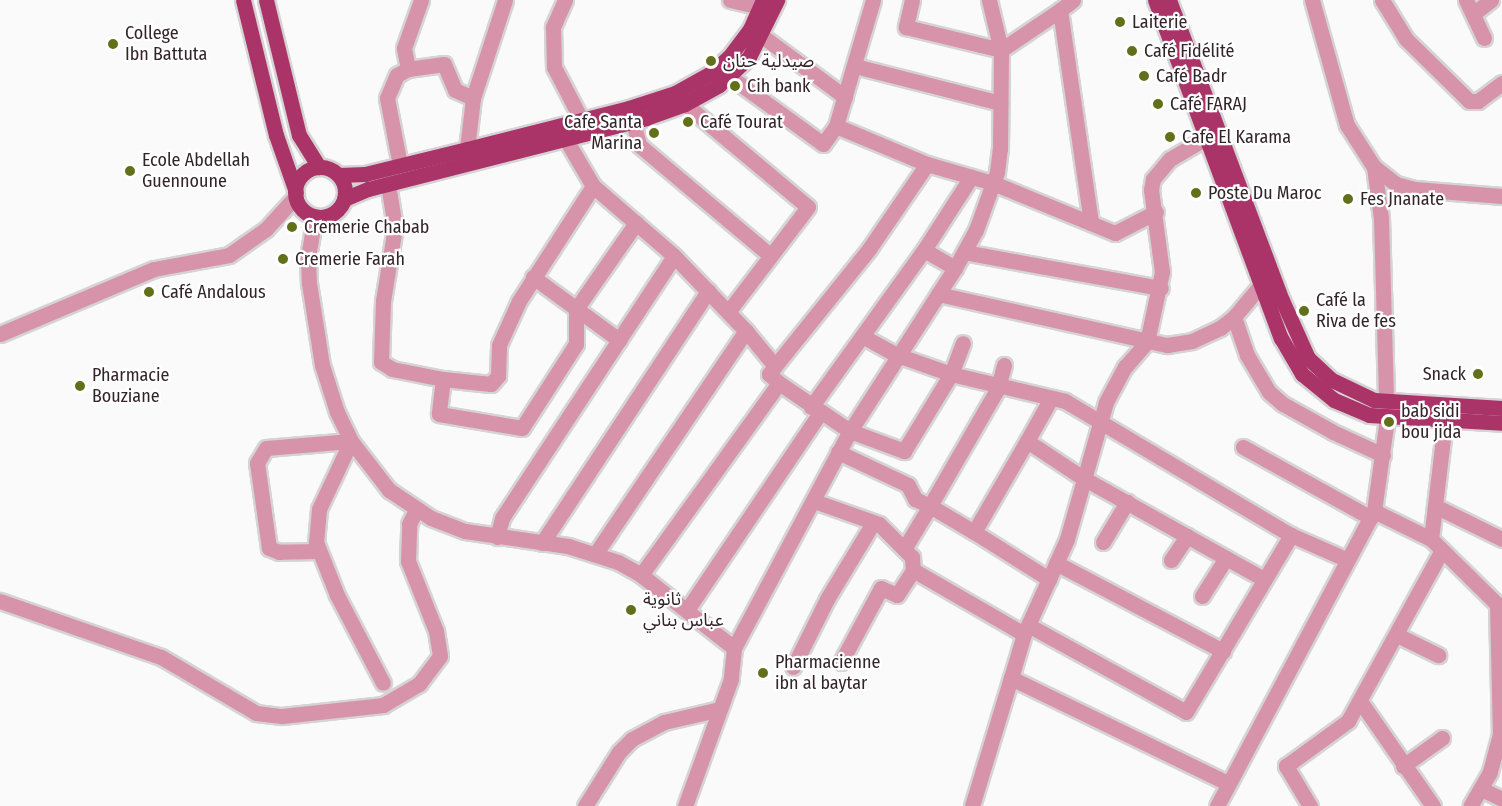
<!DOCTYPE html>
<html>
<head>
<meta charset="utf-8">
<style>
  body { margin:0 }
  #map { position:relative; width:1502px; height:806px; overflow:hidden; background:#fafafa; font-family:"Fira Sans Condensed","Noto Sans Arabic",sans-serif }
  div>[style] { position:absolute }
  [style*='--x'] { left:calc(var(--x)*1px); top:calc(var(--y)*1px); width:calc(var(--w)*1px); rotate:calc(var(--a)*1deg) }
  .roads { filter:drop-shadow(2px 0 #d6d3d4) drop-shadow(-2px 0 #d6d3d4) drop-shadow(0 2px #d6d3d4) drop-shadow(0 -2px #d6d3d4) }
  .minor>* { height:15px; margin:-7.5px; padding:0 7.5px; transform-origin:7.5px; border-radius:7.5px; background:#d693aa }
  .major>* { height:15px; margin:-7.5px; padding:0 7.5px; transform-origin:7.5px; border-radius:7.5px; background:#aa3368 }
  .major>.ring { margin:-7.5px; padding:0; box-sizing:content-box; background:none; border:15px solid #aa3368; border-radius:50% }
  .dots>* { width:16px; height:16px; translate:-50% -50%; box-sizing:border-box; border:3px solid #fff; border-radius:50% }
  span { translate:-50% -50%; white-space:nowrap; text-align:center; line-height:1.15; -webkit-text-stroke:4.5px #fff; paint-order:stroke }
  .poi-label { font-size:18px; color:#332429 }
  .left { translate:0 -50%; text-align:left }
  .right { translate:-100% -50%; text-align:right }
</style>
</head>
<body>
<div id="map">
  <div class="roads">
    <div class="minor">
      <i style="--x:565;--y:0;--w:30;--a:114"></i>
      <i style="--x:553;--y:27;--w:40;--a:88.6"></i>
      <i style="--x:554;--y:67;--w:59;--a:62.6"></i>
      <i style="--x:730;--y:0;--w:31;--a:13"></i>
      <i style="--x:873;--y:0;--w:131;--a:106.4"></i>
      <i style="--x:836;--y:126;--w:99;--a:22.7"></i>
      <i style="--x:927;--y:164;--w:69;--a:16.1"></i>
      <i style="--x:993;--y:183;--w:132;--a:22.3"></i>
      <i style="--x:1115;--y:233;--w:46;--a:-27.1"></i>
      <i style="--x:912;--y:0;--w:28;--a:103"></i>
      <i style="--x:906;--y:27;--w:98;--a:13.6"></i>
      <i style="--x:1001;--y:50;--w:71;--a:-34.1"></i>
      <i style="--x:1073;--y:0;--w:16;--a:142"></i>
      <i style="--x:1060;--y:10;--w:215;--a:81.7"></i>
      <i style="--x:1312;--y:0;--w:130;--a:74.4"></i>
      <i style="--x:1347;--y:125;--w:50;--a:57.3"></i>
      <i style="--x:1374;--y:167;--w:28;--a:38"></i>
      <i style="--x:1396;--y:184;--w:20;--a:15"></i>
      <i style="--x:1415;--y:189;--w:87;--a:4.6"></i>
      <i style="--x:1382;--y:0;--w:46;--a:58.4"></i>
      <i style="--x:1406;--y:39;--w:88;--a:44.5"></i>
      <i style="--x:1469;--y:101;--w:9;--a:0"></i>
      <i style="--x:1478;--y:101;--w:30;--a:-37"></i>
      <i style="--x:1466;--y:0;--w:42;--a:64.7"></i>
      <i style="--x:1473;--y:14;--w:23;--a:-38"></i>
      <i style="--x:762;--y:36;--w:103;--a:36.3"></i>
      <i style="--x:855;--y:66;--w:150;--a:14.3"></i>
      <i style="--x:408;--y:69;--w:21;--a:-101"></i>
      <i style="--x:404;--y:48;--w:51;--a:-70.5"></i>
      <i style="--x:729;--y:76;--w:116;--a:35.9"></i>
      <i style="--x:823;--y:144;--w:22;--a:-54"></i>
      <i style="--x:685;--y:104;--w:160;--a:39.9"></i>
      <i style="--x:808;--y:207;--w:132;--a:127.3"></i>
      <i style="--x:633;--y:122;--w:24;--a:75"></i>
      <i style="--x:639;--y:145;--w:172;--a:40.1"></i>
      <i style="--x:565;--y:138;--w:56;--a:59.7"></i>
      <i style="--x:593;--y:186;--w:107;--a:40.8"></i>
      <i style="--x:674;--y:256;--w:104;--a:46.2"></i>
      <i style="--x:746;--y:331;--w:45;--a:50.4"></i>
      <i style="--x:775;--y:366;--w:10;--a:127"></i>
      <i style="--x:769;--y:374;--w:13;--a:42"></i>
      <i style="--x:779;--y:383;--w:86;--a:34.1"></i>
      <i style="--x:850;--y:431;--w:58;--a:20.3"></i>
      <i style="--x:904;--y:451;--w:90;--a:-58.6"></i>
      <i style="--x:951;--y:374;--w:33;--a:-69"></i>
      <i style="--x:467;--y:149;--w:51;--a:-83.3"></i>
      <i style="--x:473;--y:98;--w:103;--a:-71.9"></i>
      <i style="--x:400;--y:165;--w:68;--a:-101"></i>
      <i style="--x:387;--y:98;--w:25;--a:-67"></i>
      <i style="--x:397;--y:75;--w:13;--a:-29"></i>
      <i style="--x:408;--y:69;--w:36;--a:-8"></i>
      <i style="--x:444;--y:64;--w:28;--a:67"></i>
      <i style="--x:455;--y:90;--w:20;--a:24"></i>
      <i style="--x:1374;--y:167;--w:51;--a:82.2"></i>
      <i style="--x:1381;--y:218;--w:184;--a:88.4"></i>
      <i style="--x:388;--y:184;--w:44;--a:80.8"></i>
      <i style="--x:395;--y:227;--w:75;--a:99.2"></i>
      <i style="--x:383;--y:301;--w:61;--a:91.9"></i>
      <i style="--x:381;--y:362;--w:13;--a:32"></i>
      <i style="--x:392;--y:369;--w:52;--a:11.1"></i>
      <i style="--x:443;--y:379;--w:48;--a:5.9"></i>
      <i style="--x:491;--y:384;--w:11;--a:-49"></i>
      <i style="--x:498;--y:376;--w:31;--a:-88"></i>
      <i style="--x:499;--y:345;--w:48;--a:-65.6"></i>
      <i style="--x:519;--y:301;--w:137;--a:-57.2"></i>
      <i style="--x:315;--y:216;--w:42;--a:99.7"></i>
      <i style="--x:308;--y:257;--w:26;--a:88"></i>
      <i style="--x:309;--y:283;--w:83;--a:81"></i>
      <i style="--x:322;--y:365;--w:49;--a:72.3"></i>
      <i style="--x:337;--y:412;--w:32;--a:64"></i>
      <i style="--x:351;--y:441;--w:62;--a:52.2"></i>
      <i style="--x:389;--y:490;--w:50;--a:33.7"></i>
      <i style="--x:431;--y:518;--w:36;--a:21"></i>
      <i style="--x:465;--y:531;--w:104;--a:8.3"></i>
      <i style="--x:568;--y:546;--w:52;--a:17.7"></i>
      <i style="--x:618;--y:562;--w:26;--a:29"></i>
      <i style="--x:641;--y:575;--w:118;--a:38.1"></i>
      <i style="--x:734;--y:648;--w:31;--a:96"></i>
      <i style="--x:731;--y:679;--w:135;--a:109.9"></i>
      <i style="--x:924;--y:250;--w:36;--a:30"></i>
      <i style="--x:964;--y:252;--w:200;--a:10.4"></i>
      <i style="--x:533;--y:277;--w:107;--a:36.2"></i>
      <i style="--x:938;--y:294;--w:235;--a:12.6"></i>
      <i style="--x:1167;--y:345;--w:25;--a:-9"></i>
      <i style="--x:1192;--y:341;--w:31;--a:-25"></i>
      <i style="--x:1220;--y:328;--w:18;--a:-38"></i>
      <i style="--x:1234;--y:317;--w:40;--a:-50"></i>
      <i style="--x:1234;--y:317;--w:40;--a:71.1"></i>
      <i style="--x:1247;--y:355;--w:43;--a:59.3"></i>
      <i style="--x:1269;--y:392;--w:18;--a:41"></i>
      <i style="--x:1283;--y:404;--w:57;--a:29.2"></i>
      <i style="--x:1333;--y:432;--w:55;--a:24.7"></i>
      <i style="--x:0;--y:334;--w:167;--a:-22.9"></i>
      <i style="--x:154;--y:269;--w:76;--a:-10.6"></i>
      <i style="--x:229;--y:255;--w:45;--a:-35.1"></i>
      <i style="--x:266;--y:229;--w:45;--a:-47.7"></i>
      <i style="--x:864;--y:337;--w:38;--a:29"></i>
      <i style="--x:897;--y:355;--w:57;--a:19.4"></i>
      <i style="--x:951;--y:374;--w:117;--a:13.3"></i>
      <i style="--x:1065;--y:401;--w:263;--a:30.7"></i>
      <i style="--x:1291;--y:535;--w:60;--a:23.6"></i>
      <i style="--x:1004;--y:365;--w:24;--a:105"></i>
      <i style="--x:998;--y:388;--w:136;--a:120"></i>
      <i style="--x:930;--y:506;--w:51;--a:30.6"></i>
      <i style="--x:974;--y:532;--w:105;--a:-59.8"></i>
      <i style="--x:1027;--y:441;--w:67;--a:33.5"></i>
      <i style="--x:1083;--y:478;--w:207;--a:29.2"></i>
      <i style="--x:775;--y:366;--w:150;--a:-51.2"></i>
      <i style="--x:869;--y:249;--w:103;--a:-55.7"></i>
      <i style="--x:443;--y:379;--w:35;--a:97"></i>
      <i style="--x:439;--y:414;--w:84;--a:9.6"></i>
      <i style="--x:522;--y:428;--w:100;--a:-57.3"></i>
      <i style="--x:576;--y:344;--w:35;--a:-90"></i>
      <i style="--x:576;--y:309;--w:105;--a:-55.1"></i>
      <i style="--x:811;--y:407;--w:193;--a:-54.3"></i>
      <i style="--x:924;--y:250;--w:87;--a:-57.2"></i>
      <i style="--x:1027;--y:441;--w:47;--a:-60.7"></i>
      <i style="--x:1243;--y:447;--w:146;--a:29"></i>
      <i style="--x:838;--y:452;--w:77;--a:25.2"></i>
      <i style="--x:908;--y:485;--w:16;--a:63"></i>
      <i style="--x:915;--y:499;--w:17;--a:25"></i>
      <i style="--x:930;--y:506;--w:50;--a:121.2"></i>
      <i style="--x:814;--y:501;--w:69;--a:19.5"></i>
      <i style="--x:879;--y:524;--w:47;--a:45"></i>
      <i style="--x:912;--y:557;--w:13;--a:86"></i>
      <i style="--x:913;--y:570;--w:128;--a:30"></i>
      <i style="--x:1435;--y:506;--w:75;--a:26.2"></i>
      <i style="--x:1374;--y:511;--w:64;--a:26.2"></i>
      <i style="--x:1431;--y:539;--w:93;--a:44.6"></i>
      <i style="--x:1497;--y:604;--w:130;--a:88.7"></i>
      <i style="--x:1500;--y:734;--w:39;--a:105"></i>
      <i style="--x:1490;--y:772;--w:39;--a:120"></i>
      <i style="--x:974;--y:532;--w:89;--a:32.1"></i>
      <i style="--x:497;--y:537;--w:20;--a:-75"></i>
      <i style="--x:502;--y:518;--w:313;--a:-56.7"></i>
      <i style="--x:1431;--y:539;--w:119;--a:-83.2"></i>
      <i style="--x:1103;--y:542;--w:47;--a:-59"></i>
      <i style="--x:542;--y:543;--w:302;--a:-56.6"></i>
      <i style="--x:318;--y:551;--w:39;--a:179"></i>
      <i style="--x:279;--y:552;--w:11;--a:-158"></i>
      <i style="--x:269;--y:548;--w:86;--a:-98"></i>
      <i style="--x:257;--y:463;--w:17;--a:-59"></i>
      <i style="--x:266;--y:448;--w:85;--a:-4.7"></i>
      <i style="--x:351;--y:441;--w:75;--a:115.2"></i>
      <i style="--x:319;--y:509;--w:33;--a:95"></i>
      <i style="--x:316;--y:542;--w:57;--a:68.4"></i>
      <i style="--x:337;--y:595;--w:99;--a:62.4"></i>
      <i style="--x:596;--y:553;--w:268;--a:-56"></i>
      <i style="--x:1171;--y:560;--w:29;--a:-56"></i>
      <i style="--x:1056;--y:563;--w:189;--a:27.8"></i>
      <i style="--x:641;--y:575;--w:236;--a:-54.3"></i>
      <i style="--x:1202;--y:596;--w:45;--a:-57.7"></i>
      <i style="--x:0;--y:601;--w:170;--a:19.2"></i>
      <i style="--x:161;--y:657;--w:110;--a:30.5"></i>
      <i style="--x:256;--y:713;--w:26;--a:7"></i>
      <i style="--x:282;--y:716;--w:102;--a:-6.2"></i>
      <i style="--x:383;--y:705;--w:42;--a:-30.3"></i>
      <i style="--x:419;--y:684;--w:35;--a:-53"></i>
      <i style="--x:440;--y:656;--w:25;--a:-99"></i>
      <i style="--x:436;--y:631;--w:75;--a:-111.8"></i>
      <i style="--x:408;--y:561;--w:37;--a:-88"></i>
      <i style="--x:409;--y:524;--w:16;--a:-63"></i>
      <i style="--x:687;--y:610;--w:236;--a:-56"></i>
      <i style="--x:1028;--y:625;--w:180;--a:28.8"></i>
      <i style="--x:1186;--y:712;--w:206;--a:-59.3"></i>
      <i style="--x:1397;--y:635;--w:46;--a:26"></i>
      <i style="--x:734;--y:648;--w:246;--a:-61.9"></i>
      <i style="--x:850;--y:431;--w:194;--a:-57.2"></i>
      <i style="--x:955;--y:268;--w:43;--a:-61.1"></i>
      <i style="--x:976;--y:230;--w:62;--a:-70.1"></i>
      <i style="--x:997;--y:172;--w:23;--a:-83"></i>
      <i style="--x:1000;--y:149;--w:99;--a:-89.4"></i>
      <i style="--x:1001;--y:50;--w:51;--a:-103.5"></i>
      <i style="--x:841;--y:662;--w:84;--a:-61.6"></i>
      <i style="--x:881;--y:588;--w:17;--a:24"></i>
      <i style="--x:897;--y:595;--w:30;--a:-57"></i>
      <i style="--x:793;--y:667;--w:76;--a:-63.4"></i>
      <i style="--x:827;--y:599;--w:89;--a:-58.8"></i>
      <i style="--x:1011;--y:678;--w:46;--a:-73.5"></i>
      <i style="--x:1024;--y:634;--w:104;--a:-65.6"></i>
      <i style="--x:1067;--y:539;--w:142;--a:-74.1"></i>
      <i style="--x:1106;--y:402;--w:40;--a:-62"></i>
      <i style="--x:1125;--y:367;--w:33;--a:-49"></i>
      <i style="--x:1147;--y:342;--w:72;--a:-77.9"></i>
      <i style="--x:1162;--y:272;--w:83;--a:-97.6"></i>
      <i style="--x:1151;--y:190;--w:11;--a:-80"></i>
      <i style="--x:1153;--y:179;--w:26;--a:-50"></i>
      <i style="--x:1170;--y:159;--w:42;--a:-30.3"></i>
      <i style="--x:1360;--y:701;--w:128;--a:55.2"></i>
      <i style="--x:1403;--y:766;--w:48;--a:-35.7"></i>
      <i style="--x:1481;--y:789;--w:23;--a:25"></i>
      <i style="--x:585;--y:806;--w:64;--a:-57.8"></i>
      <i style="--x:619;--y:752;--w:18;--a:-45"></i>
      <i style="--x:632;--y:739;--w:36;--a:-28"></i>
      <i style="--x:664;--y:722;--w:57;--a:-13.1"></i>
      <i style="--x:972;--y:806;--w:134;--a:-73.1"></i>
      <i style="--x:1011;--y:678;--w:240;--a:25.9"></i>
      <i style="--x:1217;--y:806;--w:334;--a:-62"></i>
      <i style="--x:1374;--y:511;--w:94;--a:-82"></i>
      <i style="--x:1310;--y:806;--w:47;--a:-121"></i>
      <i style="--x:1286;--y:766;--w:77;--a:-36"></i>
      <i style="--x:1348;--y:721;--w:195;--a:-61.2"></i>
    </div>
    <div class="major">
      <i style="--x:243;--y:0;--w:139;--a:76.3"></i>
      <i style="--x:276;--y:135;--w:60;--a:70.7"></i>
      <i style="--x:266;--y:0;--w:139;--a:76.3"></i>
      <i style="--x:299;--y:135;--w:38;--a:58"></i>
      <i style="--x:1155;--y:0;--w:361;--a:69.6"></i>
      <i style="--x:1281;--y:338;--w:42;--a:59.7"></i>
      <i style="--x:1302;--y:374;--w:41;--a:39.1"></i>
      <i style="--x:1334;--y:400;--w:38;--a:23"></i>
      <i style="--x:1369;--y:415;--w:133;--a:3.4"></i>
      <i style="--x:1169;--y:0;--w:321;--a:69.4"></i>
      <i style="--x:1282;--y:300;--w:64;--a:65.9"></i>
      <i style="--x:1308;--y:358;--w:33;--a:43"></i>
      <i style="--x:1332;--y:380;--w:47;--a:25.5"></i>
      <i style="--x:1374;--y:400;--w:128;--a:3.6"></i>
      <i class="ring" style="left:295px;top:167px;width:35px;height:35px"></i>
      <i style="--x:339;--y:175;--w:26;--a:-2"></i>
      <i style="--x:365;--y:174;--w:105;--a:-13.8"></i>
      <i style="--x:467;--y:149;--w:167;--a:-14.2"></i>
      <i style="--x:629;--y:108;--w:48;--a:-18.1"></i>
      <i style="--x:675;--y:93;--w:41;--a:-29.1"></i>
      <i style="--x:711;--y:73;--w:24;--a:-42"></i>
      <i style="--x:729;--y:57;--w:35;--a:-53"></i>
      <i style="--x:750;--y:29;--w:32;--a:-66"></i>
      <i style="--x:344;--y:199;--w:26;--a:-23"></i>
      <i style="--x:368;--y:189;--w:287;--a:-14.3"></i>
      <i style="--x:646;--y:118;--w:41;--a:-19.7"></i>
      <i style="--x:685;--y:104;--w:39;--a:-29"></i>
      <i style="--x:719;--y:85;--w:41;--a:-43"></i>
      <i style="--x:749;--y:57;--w:64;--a:-63.8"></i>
    </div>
  </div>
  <div class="dots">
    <i style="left:1120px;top:22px;background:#63701a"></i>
    <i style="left:113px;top:44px;background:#63701a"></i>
    <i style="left:1132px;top:51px;background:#63701a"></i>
    <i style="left:711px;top:61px;background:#63701a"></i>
    <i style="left:1144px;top:76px;background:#63701a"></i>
    <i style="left:735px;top:86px;background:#63701a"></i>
    <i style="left:1158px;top:104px;background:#63701a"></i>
    <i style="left:688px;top:122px;background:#63701a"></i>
    <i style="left:654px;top:133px;background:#63701a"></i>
    <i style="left:1170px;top:137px;background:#63701a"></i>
    <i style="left:130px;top:171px;background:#63701a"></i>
    <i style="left:1196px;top:193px;background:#63701a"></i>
    <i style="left:1348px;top:199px;background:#63701a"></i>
    <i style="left:292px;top:227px;background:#63701a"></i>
    <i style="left:283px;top:259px;background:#63701a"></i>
    <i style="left:149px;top:292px;background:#63701a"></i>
    <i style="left:1304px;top:311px;background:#63701a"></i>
    <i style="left:1478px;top:374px;background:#63701a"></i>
    <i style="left:80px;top:386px;background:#63701a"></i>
    <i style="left:1389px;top:422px;background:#63701a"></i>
    <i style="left:631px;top:610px;background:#63701a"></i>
    <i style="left:763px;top:673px;background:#63701a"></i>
  </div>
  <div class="poi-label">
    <span class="left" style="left:1132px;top:22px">Laiterie</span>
    <span class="left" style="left:125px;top:44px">College<br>Ibn Battuta</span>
    <span class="left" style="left:1144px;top:51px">Café Fidélité</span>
    <span class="left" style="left:723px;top:61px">صيدلية حنان</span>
    <span class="left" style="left:1156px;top:76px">Café Badr</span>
    <span class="left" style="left:747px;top:86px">Cih bank</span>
    <span class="left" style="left:1170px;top:104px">Café FARAJ</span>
    <span class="left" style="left:700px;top:122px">Café Tourat</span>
    <span class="right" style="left:642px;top:133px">Cafe Santa<br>Marina</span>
    <span class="left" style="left:1182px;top:137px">Cafe El Karama</span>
    <span class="left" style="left:142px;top:171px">Ecole Abdellah<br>Guennoune</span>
    <span class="left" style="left:1208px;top:193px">Poste Du Maroc</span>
    <span class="left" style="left:1360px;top:199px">Fes Jnanate</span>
    <span class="left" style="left:304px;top:227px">Cremerie Chabab</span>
    <span class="left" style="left:295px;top:259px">Cremerie Farah</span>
    <span class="left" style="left:161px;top:292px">Café Andalous</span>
    <span class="left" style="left:1316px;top:311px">Café la<br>Riva de fes</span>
    <span class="right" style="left:1466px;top:374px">Snack</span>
    <span class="left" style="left:92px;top:386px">Pharmacie<br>Bouziane</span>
    <span class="left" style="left:1401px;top:422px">bab sidi<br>bou jida</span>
    <span class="left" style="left:643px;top:610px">ثانوية<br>عباس بناني</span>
    <span class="left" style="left:775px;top:673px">Pharmacienne<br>ibn al baytar</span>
  </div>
</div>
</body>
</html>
